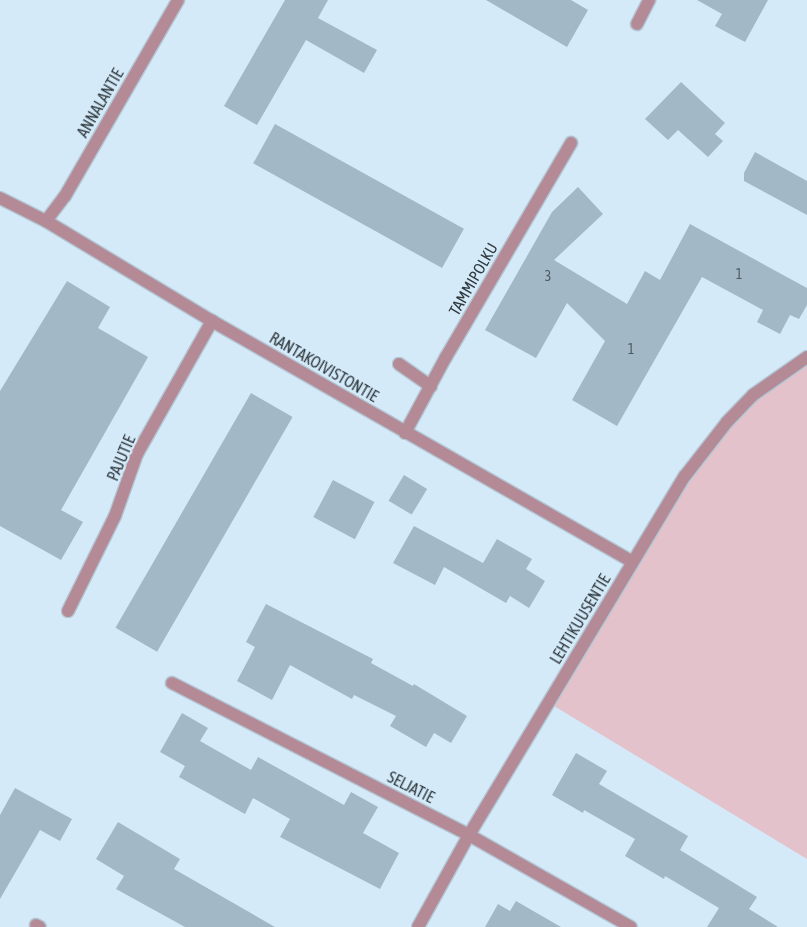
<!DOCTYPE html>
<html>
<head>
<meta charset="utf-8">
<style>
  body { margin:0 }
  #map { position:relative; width:807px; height:927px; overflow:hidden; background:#d4eaf9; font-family:"Asap Condensed",sans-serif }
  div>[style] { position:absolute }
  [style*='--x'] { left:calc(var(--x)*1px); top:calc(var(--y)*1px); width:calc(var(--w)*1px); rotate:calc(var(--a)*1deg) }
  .green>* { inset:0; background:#e4c2cc }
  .building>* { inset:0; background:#a3b8c6; transform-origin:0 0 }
  .roads { filter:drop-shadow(1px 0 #b3c7d4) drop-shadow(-1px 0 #b3c7d4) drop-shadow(0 1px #b3c7d4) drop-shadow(0 -1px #b3c7d4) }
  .minor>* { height:12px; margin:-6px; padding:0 6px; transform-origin:6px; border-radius:6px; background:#b48a97 }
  span { translate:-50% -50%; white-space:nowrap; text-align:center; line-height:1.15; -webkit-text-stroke:4.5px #d4eaf9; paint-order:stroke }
  .number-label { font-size:14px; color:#4d5960 }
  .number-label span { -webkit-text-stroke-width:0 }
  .street-label { font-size:16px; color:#30393e }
</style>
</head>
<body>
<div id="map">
  <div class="green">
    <i style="clip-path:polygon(807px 357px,807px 859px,549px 703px,626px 574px,727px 422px)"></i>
  </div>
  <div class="building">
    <i style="clip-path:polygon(285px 0,328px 0,318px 18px,377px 50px,364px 73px,306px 40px,257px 125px,224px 106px)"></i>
    <i style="clip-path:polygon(486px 0,571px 0,588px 10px,567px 47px)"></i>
    <i style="clip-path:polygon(697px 0,768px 0,745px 42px,715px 26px,722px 14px)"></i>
    <i style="clip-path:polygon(681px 82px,725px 123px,715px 134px,723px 141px,708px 157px,678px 130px,668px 140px,645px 119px)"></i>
    <i style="left:275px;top:124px;width:216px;height:45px;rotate:29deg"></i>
    <i style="clip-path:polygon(755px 152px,807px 181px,807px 215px,744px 181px,744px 173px)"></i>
    <i style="clip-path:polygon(578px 187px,603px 214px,554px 260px,627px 304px,645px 271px,660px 280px,690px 224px,807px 288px,807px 305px,799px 319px,790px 315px,780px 334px,757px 322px,763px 310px,702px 277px,617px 426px,572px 400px,605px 341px,567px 303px,536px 358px,485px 330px,552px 212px)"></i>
    <i style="clip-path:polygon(67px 281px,110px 307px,98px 328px,148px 357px,61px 510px,83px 522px,61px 560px,0 526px,0 391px)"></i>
    <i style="left:251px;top:393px;width:48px;height:271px;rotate:30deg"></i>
    <i style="left:404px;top:475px;width:27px;height:30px;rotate:31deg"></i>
    <i style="left:333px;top:480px;width:47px;height:42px;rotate:28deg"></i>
    <i style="clip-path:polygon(414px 526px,483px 563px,497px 539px,532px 559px,526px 569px,545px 581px,529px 608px,510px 596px,506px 603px,444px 567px,435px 585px,393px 563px)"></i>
    <i style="clip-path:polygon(266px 604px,373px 659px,371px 663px,413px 686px,414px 684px,467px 716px,451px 743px,434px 733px,426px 747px,390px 726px,396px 716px,354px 695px,352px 699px,290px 665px,272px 700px,237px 681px,255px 647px,246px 642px)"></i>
    <i style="clip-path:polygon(182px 713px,208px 728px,200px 741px,251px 770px,258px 757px,344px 805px,351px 792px,378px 807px,363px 833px,399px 853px,380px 889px,280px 837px,290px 819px,253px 798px,245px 814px,179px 777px,185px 766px,160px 752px)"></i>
    <i style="clip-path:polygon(576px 753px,607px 771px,599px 784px,688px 836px,680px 850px,757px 897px,749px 909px,778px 927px,707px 927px,719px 908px,665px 876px,664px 879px,625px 856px,635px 839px,584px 810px,583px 813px,552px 795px)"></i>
    <i style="clip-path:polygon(15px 788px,72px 819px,60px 841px,40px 830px,0 899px,0 815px)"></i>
    <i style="clip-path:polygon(118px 822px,180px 859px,174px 869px,275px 927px,185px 927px,116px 889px,124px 876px,96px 859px)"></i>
    <i style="clip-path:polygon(516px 901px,561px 927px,485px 927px,498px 904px,510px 911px)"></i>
  </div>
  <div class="roads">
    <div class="minor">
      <i style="--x:637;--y:24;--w:27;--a:-63"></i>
      <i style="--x:0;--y:198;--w:51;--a:26.6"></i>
      <i style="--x:46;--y:221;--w:194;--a:31.1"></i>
      <i style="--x:212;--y:321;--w:484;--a:29.8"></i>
      <i style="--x:46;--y:221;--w:31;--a:-53"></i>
      <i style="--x:65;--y:196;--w:226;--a:-60"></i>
      <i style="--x:399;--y:364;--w:39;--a:35"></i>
      <i style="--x:405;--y:433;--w:86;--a:-61.7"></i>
      <i style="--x:446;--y:357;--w:248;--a:-59.7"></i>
      <i style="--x:68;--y:611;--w:106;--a:-63.7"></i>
      <i style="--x:115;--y:516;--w:66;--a:-70.5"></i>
      <i style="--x:137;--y:454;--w:153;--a:-60.6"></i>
      <i style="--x:172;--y:683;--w:334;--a:27.1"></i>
      <i style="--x:469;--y:835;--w:186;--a:29.6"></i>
      <i style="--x:36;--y:925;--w:4;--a:27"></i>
      <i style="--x:418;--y:927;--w:105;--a:-61"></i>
      <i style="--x:469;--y:835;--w:419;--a:-59"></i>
      <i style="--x:685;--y:476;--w:68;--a:-52.1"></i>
      <i style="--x:727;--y:422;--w:37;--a:-46"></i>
      <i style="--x:753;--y:395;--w:66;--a:-35.1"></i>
    </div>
  </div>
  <div class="number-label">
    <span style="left:739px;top:274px">1</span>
    <span style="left:548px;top:276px">3</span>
    <span style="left:631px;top:349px">1</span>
  </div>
  <div class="street-label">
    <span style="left:100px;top:103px;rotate:-60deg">ANNALANTIE</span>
    <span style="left:473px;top:279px;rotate:-60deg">TAMMIPOLKU</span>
    <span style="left:324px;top:367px;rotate:30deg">RANTAKOIVISTONTIE</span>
    <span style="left:121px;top:458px;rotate:-67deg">PAJUTIE</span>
    <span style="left:580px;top:619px;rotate:-59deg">LEHTIKUUSENTIE</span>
    <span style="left:411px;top:787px;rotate:27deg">SELJATIE</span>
  </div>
</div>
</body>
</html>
